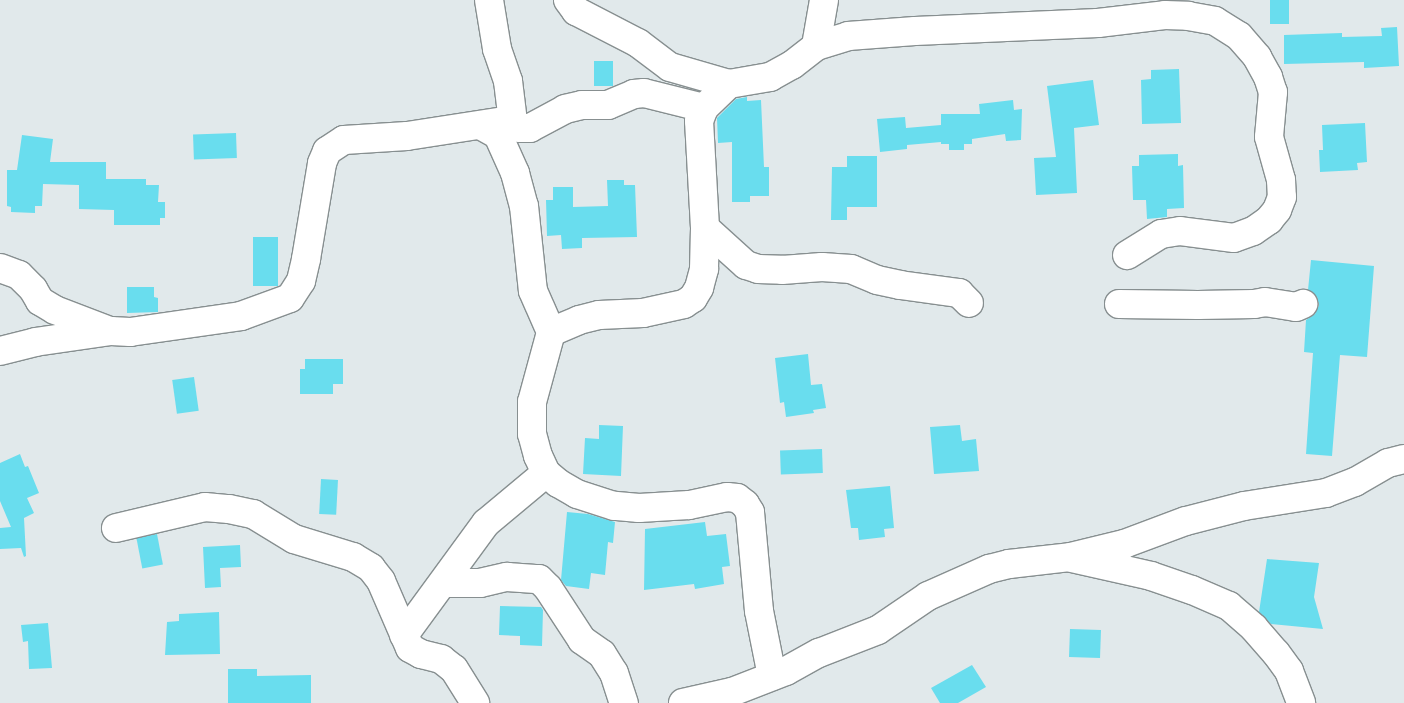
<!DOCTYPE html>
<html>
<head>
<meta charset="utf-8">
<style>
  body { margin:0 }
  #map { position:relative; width:1404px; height:703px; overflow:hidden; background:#e1e9eb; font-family:"Space Grotesk",sans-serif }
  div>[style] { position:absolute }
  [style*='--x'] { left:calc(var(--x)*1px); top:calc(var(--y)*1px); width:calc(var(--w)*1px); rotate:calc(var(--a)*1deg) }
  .building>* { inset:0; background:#69ddee; transform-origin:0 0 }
  .roads { filter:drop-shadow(1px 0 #878f90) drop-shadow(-1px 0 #878f90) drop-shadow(0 1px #878f90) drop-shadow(0 -1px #878f90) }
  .minor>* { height:28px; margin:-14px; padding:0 14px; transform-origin:14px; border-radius:14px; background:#fff }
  span { translate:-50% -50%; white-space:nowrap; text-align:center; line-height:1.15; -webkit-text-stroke:4.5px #eef7f8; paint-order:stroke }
</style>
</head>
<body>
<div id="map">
  <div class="building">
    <i style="left:1270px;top:0;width:19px;height:24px"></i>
    <i style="clip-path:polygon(1397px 27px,1399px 66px,1364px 68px,1364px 62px,1284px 64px,1284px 35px,1342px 33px,1342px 37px,1382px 36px,1381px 28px)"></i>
    <i style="left:594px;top:61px;width:19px;height:25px"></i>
    <i style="clip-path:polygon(1179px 69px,1181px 123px,1142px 124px,1141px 80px,1151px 79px,1151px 70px)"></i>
    <i style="clip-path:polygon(1093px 80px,1099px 125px,1074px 128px,1077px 193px,1036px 195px,1034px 158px,1056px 157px,1047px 86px)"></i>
    <i style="clip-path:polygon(747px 97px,747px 101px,761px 100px,764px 167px,769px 167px,769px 196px,750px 196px,750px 202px,732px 202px,732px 142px,718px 143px,717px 118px,736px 99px)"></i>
    <i style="clip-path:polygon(1013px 100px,1014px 110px,1022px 109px,1021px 140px,1006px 141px,1005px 134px,972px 139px,972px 144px,964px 144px,964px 150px,949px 150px,949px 144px,941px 144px,941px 142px,907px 145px,907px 149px,880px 152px,877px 119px,905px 117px,906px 128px,941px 125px,941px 114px,980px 114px,979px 104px)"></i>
    <i style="clip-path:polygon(1365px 123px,1367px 162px,1357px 163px,1358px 170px,1320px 172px,1319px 150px,1323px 150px,1322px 125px)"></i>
    <i style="left:236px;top:133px;width:25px;height:43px;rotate:88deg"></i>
    <i style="clip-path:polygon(22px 135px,53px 139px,50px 162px,106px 162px,106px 179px,146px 179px,146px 185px,159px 185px,158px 202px,165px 202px,165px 218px,160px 218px,160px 225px,114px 225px,114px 210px,79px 209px,79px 185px,43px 184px,42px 206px,35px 206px,35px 213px,11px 212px,11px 207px,7px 206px,7px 170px,17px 170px)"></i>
    <i style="clip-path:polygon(1178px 154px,1178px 166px,1183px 165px,1184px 208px,1167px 209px,1167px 217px,1147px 219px,1146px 200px,1133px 200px,1132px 166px,1139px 166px,1139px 155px)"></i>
    <i style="clip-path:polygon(847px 156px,877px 156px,877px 207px,847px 207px,847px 220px,831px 220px,832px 167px,847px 167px)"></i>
    <i style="clip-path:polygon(607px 180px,624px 180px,624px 185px,635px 185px,637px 237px,582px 238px,582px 248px,562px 249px,561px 235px,547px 236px,546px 200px,553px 200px,553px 187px,573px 187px,573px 207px,608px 206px)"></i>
    <i style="left:253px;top:237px;width:25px;height:49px"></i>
    <i style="clip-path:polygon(1311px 260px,1374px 266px,1367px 357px,1340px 355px,1332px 456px,1306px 454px,1313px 353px,1304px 352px,1306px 320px,1315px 314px,1319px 305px,1317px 297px,1308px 290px)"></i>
    <i style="clip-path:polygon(127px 287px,154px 287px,154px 297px,158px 298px,158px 312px,127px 313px)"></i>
    <i style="clip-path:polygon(808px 354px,811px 385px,822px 384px,826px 408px,813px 410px,814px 413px,786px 417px,784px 402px,780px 403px,775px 358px)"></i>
    <i style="clip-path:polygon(305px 359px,343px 359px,343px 384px,333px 384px,333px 394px,300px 394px,300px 369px,305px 369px)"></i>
    <i style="left:194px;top:377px;width:34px;height:22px;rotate:82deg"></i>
    <i style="clip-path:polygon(599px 425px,623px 426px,621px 476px,583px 474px,585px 438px,599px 439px)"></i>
    <i style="clip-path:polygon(960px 425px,962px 441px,976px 439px,979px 471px,934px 474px,930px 427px)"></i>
    <i style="left:822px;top:449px;width:24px;height:42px;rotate:88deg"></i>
    <i style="clip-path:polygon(20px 454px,25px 467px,28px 466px,39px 493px,27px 498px,34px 513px,24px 518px,26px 556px,24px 557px,21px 548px,0 549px,0 528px,11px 527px,0 501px,0 463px)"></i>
    <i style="left:321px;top:479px;width:17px;height:35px;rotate:3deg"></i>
    <i style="clip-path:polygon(890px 486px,894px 528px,884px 529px,885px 537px,859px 540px,858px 528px,851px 528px,846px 490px)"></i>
    <i style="clip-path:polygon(567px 512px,588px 514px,615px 522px,613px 543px,608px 542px,605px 575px,591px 573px,589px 589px,566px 586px,561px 580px)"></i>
    <i style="clip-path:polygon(705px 522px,707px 536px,726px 534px,730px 566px,722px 567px,724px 584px,695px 589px,694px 584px,644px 590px,645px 529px)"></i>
    <i style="left:157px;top:534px;width:31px;height:21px;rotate:79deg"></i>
    <i style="clip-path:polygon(240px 545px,241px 567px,220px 568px,221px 587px,205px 588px,203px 547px)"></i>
    <i style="clip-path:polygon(1267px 559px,1319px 563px,1314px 597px,1323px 629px,1271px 624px,1259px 612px)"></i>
    <i style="clip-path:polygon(500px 606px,541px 607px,543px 610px,542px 646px,520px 645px,520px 636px,499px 635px)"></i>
    <i style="clip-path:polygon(219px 612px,220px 654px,165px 655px,167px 622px,179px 621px,179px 614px)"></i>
    <i style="clip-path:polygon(48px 623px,52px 668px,29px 669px,28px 641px,23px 642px,21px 625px)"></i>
    <i style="left:1070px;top:629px;width:31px;height:28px;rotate:2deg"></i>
    <i style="clip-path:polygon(972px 665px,986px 687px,958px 703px,940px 703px,931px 688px)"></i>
    <i style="clip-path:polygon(228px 669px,257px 669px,257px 676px,311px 675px,311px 703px,228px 703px)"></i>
  </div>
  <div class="roads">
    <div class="minor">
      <i style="--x:489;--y:0;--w:50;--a:80.7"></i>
      <i style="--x:497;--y:49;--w:34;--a:71"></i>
      <i style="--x:508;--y:81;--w:41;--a:83"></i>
      <i style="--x:568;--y:0;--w:14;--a:54"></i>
      <i style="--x:576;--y:11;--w:70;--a:27.3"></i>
      <i style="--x:638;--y:43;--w:40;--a:37"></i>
      <i style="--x:670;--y:67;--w:61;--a:16.1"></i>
      <i style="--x:816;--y:46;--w:34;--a:-17"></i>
      <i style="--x:848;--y:36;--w:67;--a:-4.3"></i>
      <i style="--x:915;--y:31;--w:183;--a:-2.5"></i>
      <i style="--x:1098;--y:23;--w:67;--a:-6.8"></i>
      <i style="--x:1165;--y:15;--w:23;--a:2"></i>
      <i style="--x:1188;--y:16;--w:27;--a:10"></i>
      <i style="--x:1215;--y:21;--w:28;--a:32"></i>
      <i style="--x:1239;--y:36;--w:28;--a:49"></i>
      <i style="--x:1257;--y:57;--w:23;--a:61"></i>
      <i style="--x:1268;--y:77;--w:16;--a:72"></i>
      <i style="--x:1273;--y:92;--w:45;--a:95.1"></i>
      <i style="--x:1269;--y:137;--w:45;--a:74.4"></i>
      <i style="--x:1281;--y:180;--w:17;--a:87"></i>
      <i style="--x:1282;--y:197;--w:14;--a:111"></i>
      <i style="--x:1277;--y:210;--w:13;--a:129"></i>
      <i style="--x:1269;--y:220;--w:19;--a:145"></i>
      <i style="--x:1253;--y:231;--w:20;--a:160"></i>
      <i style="--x:1234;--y:238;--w:54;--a:-172.6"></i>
      <i style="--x:1180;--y:231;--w:19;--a:171"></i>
      <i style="--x:1161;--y:234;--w:40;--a:148"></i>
      <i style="--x:482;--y:126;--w:18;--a:29"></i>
      <i style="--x:498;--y:135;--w:42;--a:65.9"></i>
      <i style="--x:515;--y:173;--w:34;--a:75"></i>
      <i style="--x:524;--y:206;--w:85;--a:84"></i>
      <i style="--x:533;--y:291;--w:45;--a:66.3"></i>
      <i style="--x:705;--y:228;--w:55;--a:42.1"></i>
      <i style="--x:746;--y:265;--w:13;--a:18"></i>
      <i style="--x:758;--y:269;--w:24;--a:2"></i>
      <i style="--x:782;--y:270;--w:40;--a:-4.3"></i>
      <i style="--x:822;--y:267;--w:29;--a:4"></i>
      <i style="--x:851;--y:269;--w:28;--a:23"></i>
      <i style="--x:877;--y:280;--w:24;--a:12"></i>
      <i style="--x:900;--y:285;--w:60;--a:7.7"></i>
      <i style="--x:959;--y:293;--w:14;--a:45"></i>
      <i style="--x:0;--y:268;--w:20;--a:20"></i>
      <i style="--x:19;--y:275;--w:20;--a:45"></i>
      <i style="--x:33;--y:289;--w:14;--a:60"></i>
      <i style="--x:40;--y:301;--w:17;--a:31"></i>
      <i style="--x:55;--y:310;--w:56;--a:21"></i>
      <i style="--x:1119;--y:304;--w:79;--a:0.7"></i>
      <i style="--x:1198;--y:305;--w:56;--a:-1"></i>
      <i style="--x:1254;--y:304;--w:11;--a:-10"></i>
      <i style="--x:1265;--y:302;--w:31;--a:9"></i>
      <i style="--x:1296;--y:307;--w:8;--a:-23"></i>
      <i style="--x:0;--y:351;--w:36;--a:-14"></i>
      <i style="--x:35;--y:342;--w:77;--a:-8.2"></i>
      <i style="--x:111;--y:331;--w:19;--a:3"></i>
      <i style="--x:130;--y:332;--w:112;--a:-8.2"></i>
      <i style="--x:241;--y:316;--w:52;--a:-20.2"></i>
      <i style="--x:290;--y:298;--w:20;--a:-57"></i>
      <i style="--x:301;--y:281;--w:23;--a:-77"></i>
      <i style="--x:306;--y:259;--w:97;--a:-80.5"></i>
      <i style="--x:322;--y:163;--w:13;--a:-67"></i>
      <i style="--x:327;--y:151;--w:20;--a:-33"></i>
      <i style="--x:344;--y:140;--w:63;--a:-3.6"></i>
      <i style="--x:407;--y:136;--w:98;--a:-8.8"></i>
      <i style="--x:504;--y:121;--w:9;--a:6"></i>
      <i style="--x:513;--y:122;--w:9;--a:41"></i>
      <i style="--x:520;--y:128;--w:10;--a:0"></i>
      <i style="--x:530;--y:128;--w:40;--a:-28"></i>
      <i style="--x:565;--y:109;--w:17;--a:-13"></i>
      <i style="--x:582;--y:105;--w:26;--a:0"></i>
      <i style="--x:608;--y:105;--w:28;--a:-23"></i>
      <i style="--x:634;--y:94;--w:10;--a:-6"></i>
      <i style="--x:644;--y:93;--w:62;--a:14"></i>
      <i style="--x:116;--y:528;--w:91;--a:-13.3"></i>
      <i style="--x:205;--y:507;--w:24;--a:5"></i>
      <i style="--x:229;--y:509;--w:25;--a:12"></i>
      <i style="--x:253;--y:514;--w:48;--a:31.4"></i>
      <i style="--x:294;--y:539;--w:62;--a:17"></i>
      <i style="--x:353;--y:557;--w:21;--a:31"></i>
      <i style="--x:371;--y:568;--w:16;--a:52"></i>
      <i style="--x:381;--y:581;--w:73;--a:66.6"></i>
      <i style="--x:410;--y:648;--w:13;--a:29"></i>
      <i style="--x:421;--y:654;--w:21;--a:14"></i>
      <i style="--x:441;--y:659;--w:16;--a:38"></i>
      <i style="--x:454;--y:669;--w:40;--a:58"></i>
      <i style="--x:1072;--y:558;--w:81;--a:12.8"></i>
      <i style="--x:1151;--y:576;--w:43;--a:18.9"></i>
      <i style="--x:1192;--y:590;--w:40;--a:23.4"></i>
      <i style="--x:1229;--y:606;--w:33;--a:41"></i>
      <i style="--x:1254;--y:628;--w:33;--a:49"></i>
      <i style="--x:1276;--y:653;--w:22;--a:54"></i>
      <i style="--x:1289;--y:671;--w:34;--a:69"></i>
      <i style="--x:443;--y:583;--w:37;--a:0"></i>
      <i style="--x:480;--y:583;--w:28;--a:-13"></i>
      <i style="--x:507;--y:577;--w:32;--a:4"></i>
      <i style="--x:539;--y:579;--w:13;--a:45"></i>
      <i style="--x:548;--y:588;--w:62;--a:56.8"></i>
      <i style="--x:582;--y:640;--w:24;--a:35"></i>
      <i style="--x:602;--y:654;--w:22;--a:58"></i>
      <i style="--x:614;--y:673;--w:32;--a:72"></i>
      <i style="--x:404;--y:635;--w:139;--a:-53.8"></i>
      <i style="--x:486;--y:523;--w:78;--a:-39.8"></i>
      <i style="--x:772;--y:676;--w:66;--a:-101.3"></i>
      <i style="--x:759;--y:611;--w:99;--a:-95.2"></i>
      <i style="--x:750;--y:512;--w:9;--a:-122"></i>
      <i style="--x:745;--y:504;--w:10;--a:-143"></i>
      <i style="--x:737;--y:498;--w:10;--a:-174"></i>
      <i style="--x:727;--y:497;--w:39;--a:168"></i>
      <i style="--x:689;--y:505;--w:50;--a:176.6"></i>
      <i style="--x:639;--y:508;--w:25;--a:-175"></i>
      <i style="--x:614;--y:506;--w:39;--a:-162"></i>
      <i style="--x:577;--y:494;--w:22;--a:-150"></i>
      <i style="--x:558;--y:483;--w:16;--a:-140"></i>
      <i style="--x:546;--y:473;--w:19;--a:-115"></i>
      <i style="--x:538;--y:456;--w:23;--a:-105"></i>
      <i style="--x:532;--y:434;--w:32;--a:-90"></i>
      <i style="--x:532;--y:402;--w:73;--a:-74.8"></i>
      <i style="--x:551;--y:332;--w:30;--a:-23"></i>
      <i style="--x:579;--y:320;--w:21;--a:-14"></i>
      <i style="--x:599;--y:315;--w:44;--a:-2.6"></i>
      <i style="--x:643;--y:313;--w:42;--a:-12.4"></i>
      <i style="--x:684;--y:304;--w:11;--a:-34"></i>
      <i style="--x:693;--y:298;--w:12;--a:-59"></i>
      <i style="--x:699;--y:288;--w:20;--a:-75"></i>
      <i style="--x:704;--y:269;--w:41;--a:-88.6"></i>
      <i style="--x:705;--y:228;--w:107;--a:-93.2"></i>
      <i style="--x:699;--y:121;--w:14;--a:-69"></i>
      <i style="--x:704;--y:108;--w:35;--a:-44"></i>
      <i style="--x:729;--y:84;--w:42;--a:-9.7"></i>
      <i style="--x:770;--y:77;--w:25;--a:-29"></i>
      <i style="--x:792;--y:65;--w:31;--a:-38"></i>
      <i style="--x:816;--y:46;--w:47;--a:-80.1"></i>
      <i style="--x:683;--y:703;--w:50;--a:-12.7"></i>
      <i style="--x:732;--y:692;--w:58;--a:-21.3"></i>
      <i style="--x:786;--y:671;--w:38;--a:-29"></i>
      <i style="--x:819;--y:653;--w:63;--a:-21.3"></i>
      <i style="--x:878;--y:630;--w:60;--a:-34.2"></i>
      <i style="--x:928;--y:596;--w:67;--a:-23.9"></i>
      <i style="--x:989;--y:569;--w:21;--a:-14"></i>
      <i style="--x:1009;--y:564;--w:61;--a:-6.5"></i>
      <i style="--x:1070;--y:557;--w:56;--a:-13.5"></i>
      <i style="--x:1124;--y:544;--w:66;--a:-20.4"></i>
      <i style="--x:1186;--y:521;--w:60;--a:-14.5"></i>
      <i style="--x:1244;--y:506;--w:83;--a:-9"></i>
      <i style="--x:1326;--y:493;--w:31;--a:-21"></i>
      <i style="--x:1355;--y:482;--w:38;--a:-30"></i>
      <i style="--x:1388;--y:463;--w:16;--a:-14"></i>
    </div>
  </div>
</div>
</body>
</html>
